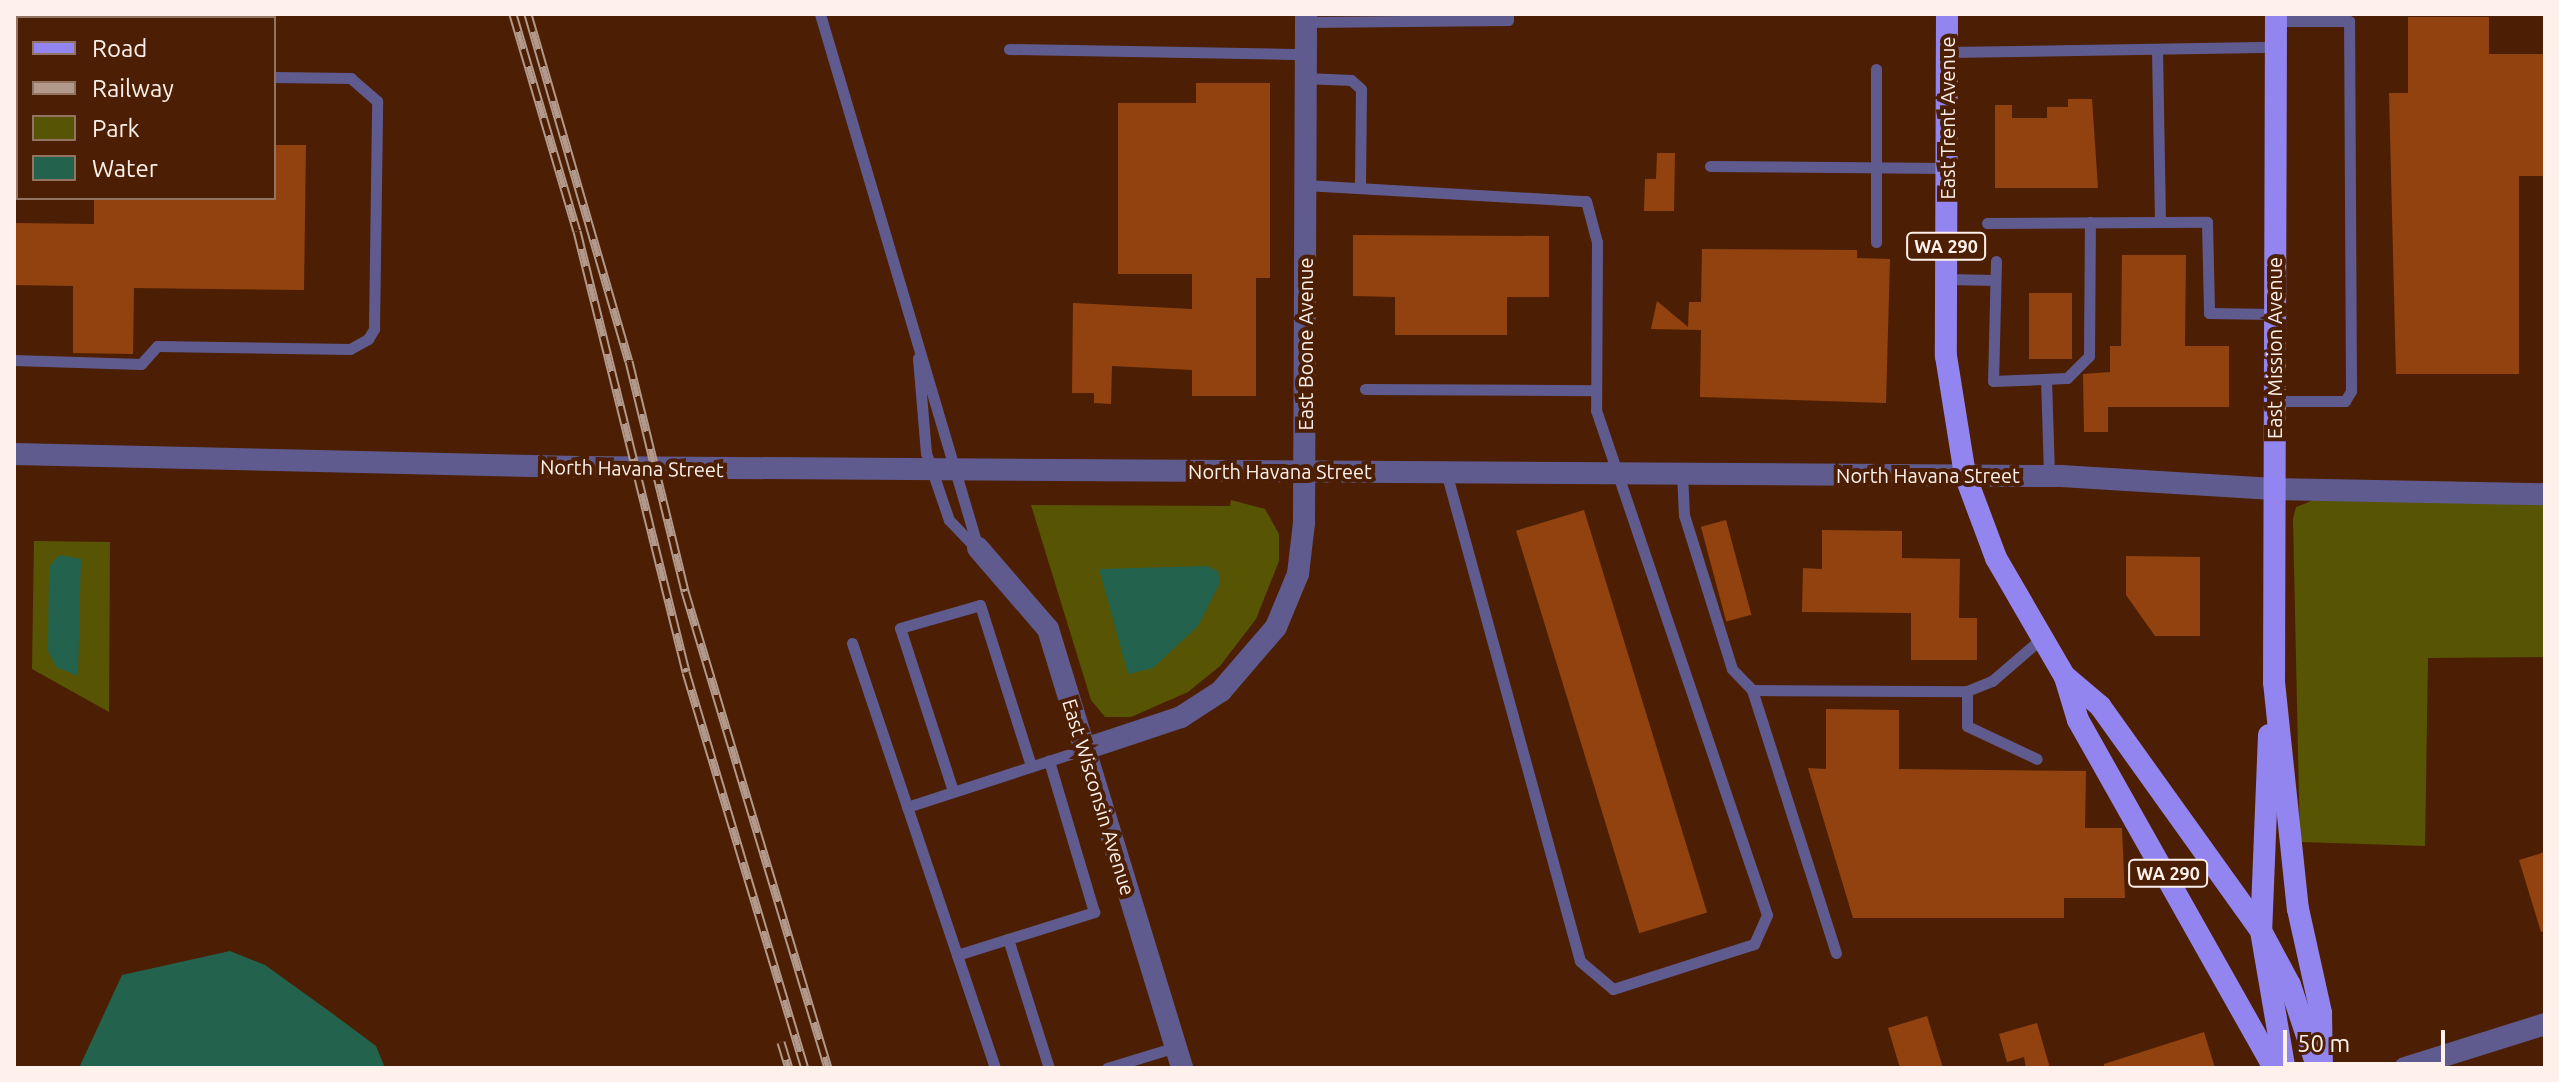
<!DOCTYPE html>
<html>
<head>
<meta charset="utf-8">
<style>
  body { margin:0 }
  #map { position:relative; width:2559px; height:1082px; overflow:hidden; background:#4c1f04; font-family:Ubuntu,sans-serif }
  div>[style] { position:absolute }
  [style*='--x'] { left:calc(var(--x)*1px); top:calc(var(--y)*1px); width:calc(var(--w)*1px); rotate:calc(var(--a)*1deg) }
  .green>* { inset:0; background:#575503 }
  .water>* { inset:0; background:#23624c }
  .building>* { inset:0; background:#92420f; transform-origin:0 0 }
  .service>* { height:11px; margin:-5.5px; padding:0 5.5px; transform-origin:5.5px; border-radius:5.5px; background:#605b8f }
  .minor>* { height:22px; margin:-11px; padding:0 11px; transform-origin:11px; border-radius:11px; background:#605b8f }
  .tertiary>* { height:22px; margin:-11px; padding:0 11px; transform-origin:11px; border-radius:11px; background:#605b8f }
  .primary>* { height:22px; margin:-11px; padding:0 11px; transform-origin:11px; border-radius:11px; background:#9385f0 }
  .rail>* { height:9px; margin-top:-4.5px; transform-origin:0; background:repeating-linear-gradient(90deg,#4c1f04 0 18px,#b3998b 0 36px); box-sizing:border-box; border-block:2px solid #b3998b }
  span { translate:-50% -50%; white-space:nowrap; text-align:center; line-height:1.15; -webkit-text-stroke:8px #4c1f04; paint-order:stroke }
  .shield-label span { padding:2px 6px; background:#4c1f04; border:2px solid; border-radius:6px; -webkit-text-stroke-width:0 }
  .shield-label { font-size:18px; color:#fef1ec; font-weight:700 }
  .street-label { font-size:20px; color:#fef1ec }
  .frame { position:absolute; inset:0; border:16px solid #fef1ec; pointer-events:none }
  .legend { position:absolute; left:16px; top:16px; width:260px; height:184px; box-sizing:border-box; background:#4c1f04; border:2px solid #937361; margin:0; padding:10px 14px; list-style:none; font-size:24px; color:#fef1ec }
  .legend li { display:flex; align-items:center; gap:16px; height:40px }
  .legend b { width:40px; border:2px solid #937361 }
  .scale { position:absolute; left:2283px; top:1030px; width:162px; height:36px; box-sizing:border-box; border:4px solid #fef1ec; border-top:0; padding-left:10px; font-size:24px; line-height:28px; white-space:nowrap; color:#fef1ec; -webkit-text-stroke:6px #4c1f04; paint-order:stroke }
</style>
</head>
<body>
<div id="map">
  <div class="green">
    <i style="clip-path:polygon(1231px 500px,1265px 509px,1279px 534px,1279px 561px,1256px 619px,1220px 666px,1188px 692px,1131px 717px,1105px 717px,1091px 700px,1031px 505px,1230px 506px)"></i>
    <i style="clip-path:polygon(2314px 500px,2545px 503px,2545px 657px,2428px 658px,2425px 846px,2300px 842px,2293px 519px,2296px 507px)"></i>
    <i style="clip-path:polygon(34px 541px,110px 542px,109px 712px,32px 669px)"></i>
  </div>
  <div class="water">
    <i style="clip-path:polygon(59px 555px,81px 559px,78px 676px,56px 667px,48px 651px,49px 567px)"></i>
    <i style="clip-path:polygon(1207px 566px,1218px 571px,1220px 583px,1198px 626px,1153px 668px,1128px 674px,1099px 569px)"></i>
    <i style="clip-path:polygon(230px 951px,265px 965px,329px 1011px,376px 1046px,385px 1068px,79px 1068px,122px 975px)"></i>
  </div>
  <div class="building">
    <i style="clip-path:polygon(2408px 17px,2489px 17px,2489px 54px,2545px 54px,2545px 176px,2519px 176px,2519px 374px,2396px 374px,2389px 93px,2408px 93px)"></i>
    <i style="clip-path:polygon(1196px 83px,1270px 83px,1270px 278px,1256px 278px,1256px 396px,1192px 396px,1192px 370px,1112px 366px,1111px 404px,1094px 403px,1094px 393px,1072px 393px,1073px 303px,1192px 309px,1192px 274px,1118px 274px,1118px 103px,1196px 103px)"></i>
    <i style="clip-path:polygon(2068px 99px,2092px 99px,2098px 188px,1995px 188px,1995px 105px,2012px 105px,2012px 118px,2047px 118px,2047px 107px,2068px 107px)"></i>
    <i style="clip-path:polygon(274px 145px,306px 145px,304px 290px,134px 288px,133px 354px,73px 353px,73px 286px,14px 285px,14px 223px,94px 224px,94px 198px,274px 198px)"></i>
    <i style="clip-path:polygon(1657px 153px,1675px 153px,1674px 211px,1644px 211px,1645px 179px,1656px 179px)"></i>
    <i style="clip-path:polygon(1353px 235px,1549px 236px,1549px 297px,1507px 297px,1507px 335px,1395px 335px,1395px 297px,1353px 296px)"></i>
    <i style="clip-path:polygon(1702px 249px,1857px 250px,1857px 258px,1890px 259px,1886px 403px,1700px 397px,1701px 330px,1651px 329px,1657px 301px,1688px 327px,1689px 302px,1701px 302px)"></i>
    <i style="clip-path:polygon(2122px 255px,2186px 255px,2185px 346px,2229px 346px,2229px 407px,2108px 407px,2108px 432px,2084px 432px,2083px 374px,2110px 372px,2110px 346px,2121px 346px)"></i>
    <i style="left:2029px;top:293px;width:43px;height:66px"></i>
    <i style="left:1584px;top:510px;width:421px;height:71px;rotate:73deg"></i>
    <i style="left:1726px;top:520px;width:98px;height:26px;rotate:75deg"></i>
    <i style="clip-path:polygon(1822px 530px,1902px 531px,1902px 558px,1960px 559px,1959px 618px,1977px 618px,1977px 660px,1911px 660px,1911px 613px,1802px 612px,1803px 568px,1822px 569px)"></i>
    <i style="clip-path:polygon(2126px 556px,2200px 557px,2200px 636px,2155px 636px,2126px 595px)"></i>
    <i style="clip-path:polygon(1826px 709px,1899px 710px,1899px 769px,2086px 771px,2085px 828px,2122px 828px,2125px 898px,2064px 898px,2064px 918px,1853px 918px,1808px 768px,1826px 769px)"></i>
    <i style="clip-path:polygon(2545px 852px,2545px 931px,2541px 932px,2519px 860px)"></i>
    <i style="clip-path:polygon(1927px 1016px,1943px 1068px,1900px 1068px,1888px 1028px)"></i>
    <i style="clip-path:polygon(2037px 1023px,2050px 1068px,2026px 1068px,2024px 1057px,2007px 1062px,1999px 1034px)"></i>
    <i style="clip-path:polygon(2204px 1032px,2215px 1068px,2104px 1068px,2104px 1064px)"></i>
  </div>
  <div class="service">
    <i style="--x:57;--y:14;--w:4;--a:90"></i>
    <i style="--x:820;--y:14;--w:557;--a:73.52"></i>
    <i style="--x:1306;--y:22;--w:202;--a:-0.6"></i>
    <i style="--x:1508;--y:20;--w:6;--a:-90"></i>
    <i style="--x:1009;--y:49;--w:296;--a:1"></i>
    <i style="--x:2157;--y:49;--w:173;--a:89"></i>
    <i style="--x:1947;--y:52;--w:329;--a:-0.9"></i>
    <i style="--x:1305;--y:78;--w:46;--a:2.5"></i>
    <i style="--x:1351;--y:80;--w:13;--a:42"></i>
    <i style="--x:1361;--y:89;--w:97;--a:90.6"></i>
    <i style="--x:14;--y:127;--w:4;--a:0"></i>
    <i style="--x:1710;--y:166;--w:237;--a:0.5"></i>
    <i style="--x:1305;--y:185;--w:281;--a:3.3"></i>
    <i style="--x:1586;--y:201;--w:42;--a:75"></i>
    <i style="--x:1597;--y:242;--w:168;--a:90.3"></i>
    <i style="--x:1596;--y:410;--w:533;--a:71.29"></i>
    <i style="--x:1767;--y:915;--w:32;--a:114"></i>
    <i style="--x:1754;--y:944;--w:148;--a:162.3"></i>
    <i style="--x:1613;--y:989;--w:43;--a:-139.7"></i>
    <i style="--x:1580;--y:961;--w:507;--a:-105.32"></i>
    <i style="--x:1987;--y:223;--w:220;--a:-0.3"></i>
    <i style="--x:2207;--y:222;--w:91;--a:88.7"></i>
    <i style="--x:2209;--y:313;--w:65;--a:0.9"></i>
    <i style="--x:1876;--y:242;--w:173;--a:-90"></i>
    <i style="--x:1996;--y:261;--w:120;--a:91.4"></i>
    <i style="--x:1993;--y:381;--w:74;--a:-2.3"></i>
    <i style="--x:2067;--y:378;--w:31;--a:-45"></i>
    <i style="--x:2089;--y:356;--w:134;--a:-89.6"></i>
    <i style="--x:1946;--y:279;--w:49;--a:1.2"></i>
    <i style="--x:918;--y:358;--w:95;--a:85.2"></i>
    <i style="--x:926;--y:453;--w:71;--a:71.1"></i>
    <i style="--x:949;--y:520;--w:36;--a:46"></i>
    <i style="--x:14;--y:360;--w:127;--a:1.8"></i>
    <i style="--x:141;--y:364;--w:24;--a:-48"></i>
    <i style="--x:157;--y:346;--w:193;--a:0.9"></i>
    <i style="--x:350;--y:349;--w:21;--a:-29"></i>
    <i style="--x:368;--y:339;--w:12;--a:-59"></i>
    <i style="--x:374;--y:329;--w:228;--a:-89.2"></i>
    <i style="--x:377;--y:101;--w:35;--a:-139"></i>
    <i style="--x:351;--y:78;--w:77;--a:-179.3"></i>
    <i style="--x:2046;--y:379;--w:97;--a:88.2"></i>
    <i style="--x:1365;--y:389;--w:229;--a:0.3"></i>
    <i style="--x:2274;--y:401;--w:71;--a:0"></i>
    <i style="--x:2345;--y:401;--w:12;--a:-59"></i>
    <i style="--x:2351;--y:391;--w:370;--a:-90.3"></i>
    <i style="--x:2349;--y:21;--w:73;--a:180"></i>
    <i style="--x:1682;--y:473;--w:42;--a:87.3"></i>
    <i style="--x:1684;--y:515;--w:161;--a:72.7"></i>
    <i style="--x:1732;--y:669;--w:29;--a:46"></i>
    <i style="--x:1752;--y:690;--w:276;--a:72.3"></i>
    <i style="--x:852;--y:643;--w:448;--a:71.4"></i>
    <i style="--x:1752;--y:690;--w:215;--a:0.3"></i>
    <i style="--x:1967;--y:691;--w:35;--a:90"></i>
    <i style="--x:1967;--y:726;--w:77;--a:25.2"></i>
    <i style="--x:1967;--y:691;--w:27;--a:-22"></i>
    <i style="--x:1992;--y:681;--w:66;--a:-40.7"></i>
    <i style="--x:953;--y:791;--w:171;--a:-108"></i>
    <i style="--x:900;--y:628;--w:83;--a:-16"></i>
    <i style="--x:980;--y:605;--w:169;--a:72.4"></i>
    <i style="--x:907;--y:807;--w:187;--a:-18"></i>
    <i style="--x:1008;--y:939;--w:135;--a:72.4"></i>
    <i style="--x:957;--y:955;--w:144;--a:-17.4"></i>
    <i style="--x:1094;--y:912;--w:158;--a:-106.6"></i>
    <i style="--x:1107;--y:1068;--w:72;--a:-16.9"></i>
  </div>
  <div class="minor">
    <i style="--x:2274;--y:489;--w:271;--a:1.1"></i>
    <i style="--x:978;--y:548;--w:107;--a:49.2"></i>
    <i style="--x:1048;--y:629;--w:459;--a:73"></i>
    <i style="--x:1085;--y:749;--w:101;--a:-18.4"></i>
    <i style="--x:1181;--y:717;--w:48;--a:-33"></i>
    <i style="--x:1221;--y:691;--w:84;--a:-49.3"></i>
    <i style="--x:1276;--y:627;--w:57;--a:-67.5"></i>
    <i style="--x:1298;--y:574;--w:51;--a:-83.3"></i>
    <i style="--x:1304;--y:523;--w:509;--a:-89.77"></i>
    <i style="--x:2405;--y:1068;--w:147;--a:-17.4"></i>
  </div>
  <div class="tertiary">
    <i style="--x:14;--y:454;--w:564;--a:1.32"></i>
    <i style="--x:578;--y:467;--w:1483;--a:0.35"></i>
    <i style="--x:2061;--y:476;--w:213;--a:3.5"></i>
  </div>
  <div class="primary">
    <i style="--x:1947;--y:14;--w:342;--a:90.2"></i>
    <i style="--x:1946;--y:356;--w:121;--a:80.9"></i>
    <i style="--x:1965;--y:475;--w:89;--a:69.5"></i>
    <i style="--x:1996;--y:558;--w:138;--a:59.9"></i>
    <i style="--x:2065;--y:677;--w:45;--a:73.2"></i>
    <i style="--x:2078;--y:720;--w:399;--a:60.6"></i>
    <i style="--x:2276;--y:14;--w:668;--a:90.17"></i>
    <i style="--x:2274;--y:682;--w:228;--a:84"></i>
    <i style="--x:2298;--y:909;--w:107;--a:77.5"></i>
    <i style="--x:2321;--y:1013;--w:55;--a:89"></i>
    <i style="--x:2066;--y:677;--w:45;--a:40.5"></i>
    <i style="--x:2100;--y:706;--w:277;--a:54.4"></i>
    <i style="--x:2261;--y:931;--w:61;--a:61.8"></i>
    <i style="--x:2290;--y:985;--w:82;--a:71.6"></i>
    <i style="--x:2269;--y:735;--w:196;--a:92.3"></i>
    <i style="--x:2261;--y:931;--w:137;--a:80.3"></i>
  </div>
  <div class="rail">
    <i style="--x:513;--y:14;--w:226;--a:73.6"></i>
    <i style="--x:577;--y:231;--w:454;--a:76.1"></i>
    <i style="--x:686;--y:672;--w:413;--a:73.3"></i>
    <i style="--x:528;--y:14;--w:361;--a:73.8"></i>
    <i style="--x:629;--y:361;--w:237;--a:76.3"></i>
    <i style="--x:685;--y:591;--w:498;--a:73.3"></i>
    <i style="--x:781;--y:1042;--w:27;--a:73"></i>
  </div>
  <div class="shield-label">
    <span style="left:1946px;top:246px">WA 290</span>
    <span style="left:2168px;top:873px">WA 290</span>
  </div>
  <div class="street-label">
    <span style="left:1947px;top:118px;rotate:-90deg">East Trent Avenue</span>
    <span style="left:1305px;top:344px;rotate:-90deg">East Boone Avenue</span>
    <span style="left:2274px;top:348px;rotate:-90deg">East Mission Avenue</span>
    <span style="left:632px;top:468px;rotate:1deg">North Havana Street</span>
    <span style="left:1280px;top:471px">North Havana Street</span>
    <span style="left:1928px;top:475px">North Havana Street</span>
    <span style="left:1099px;top:797px;rotate:73deg">East Wisconsin Avenue</span>
  </div>
  <div class="frame"></div>
  <ul class="legend">
  <li><b style="height:10px;background:#9385f0"></b>Road</li>
  <li><b style="height:10px;background:#b3998b"></b>Railway</li>
  <li><b style="height:22px;background:#575503"></b>Park</li>
  <li><b style="height:22px;background:#23624c"></b>Water</li>
  </ul>
  <div class="scale">50 m</div>
</div>
</body>
</html>
